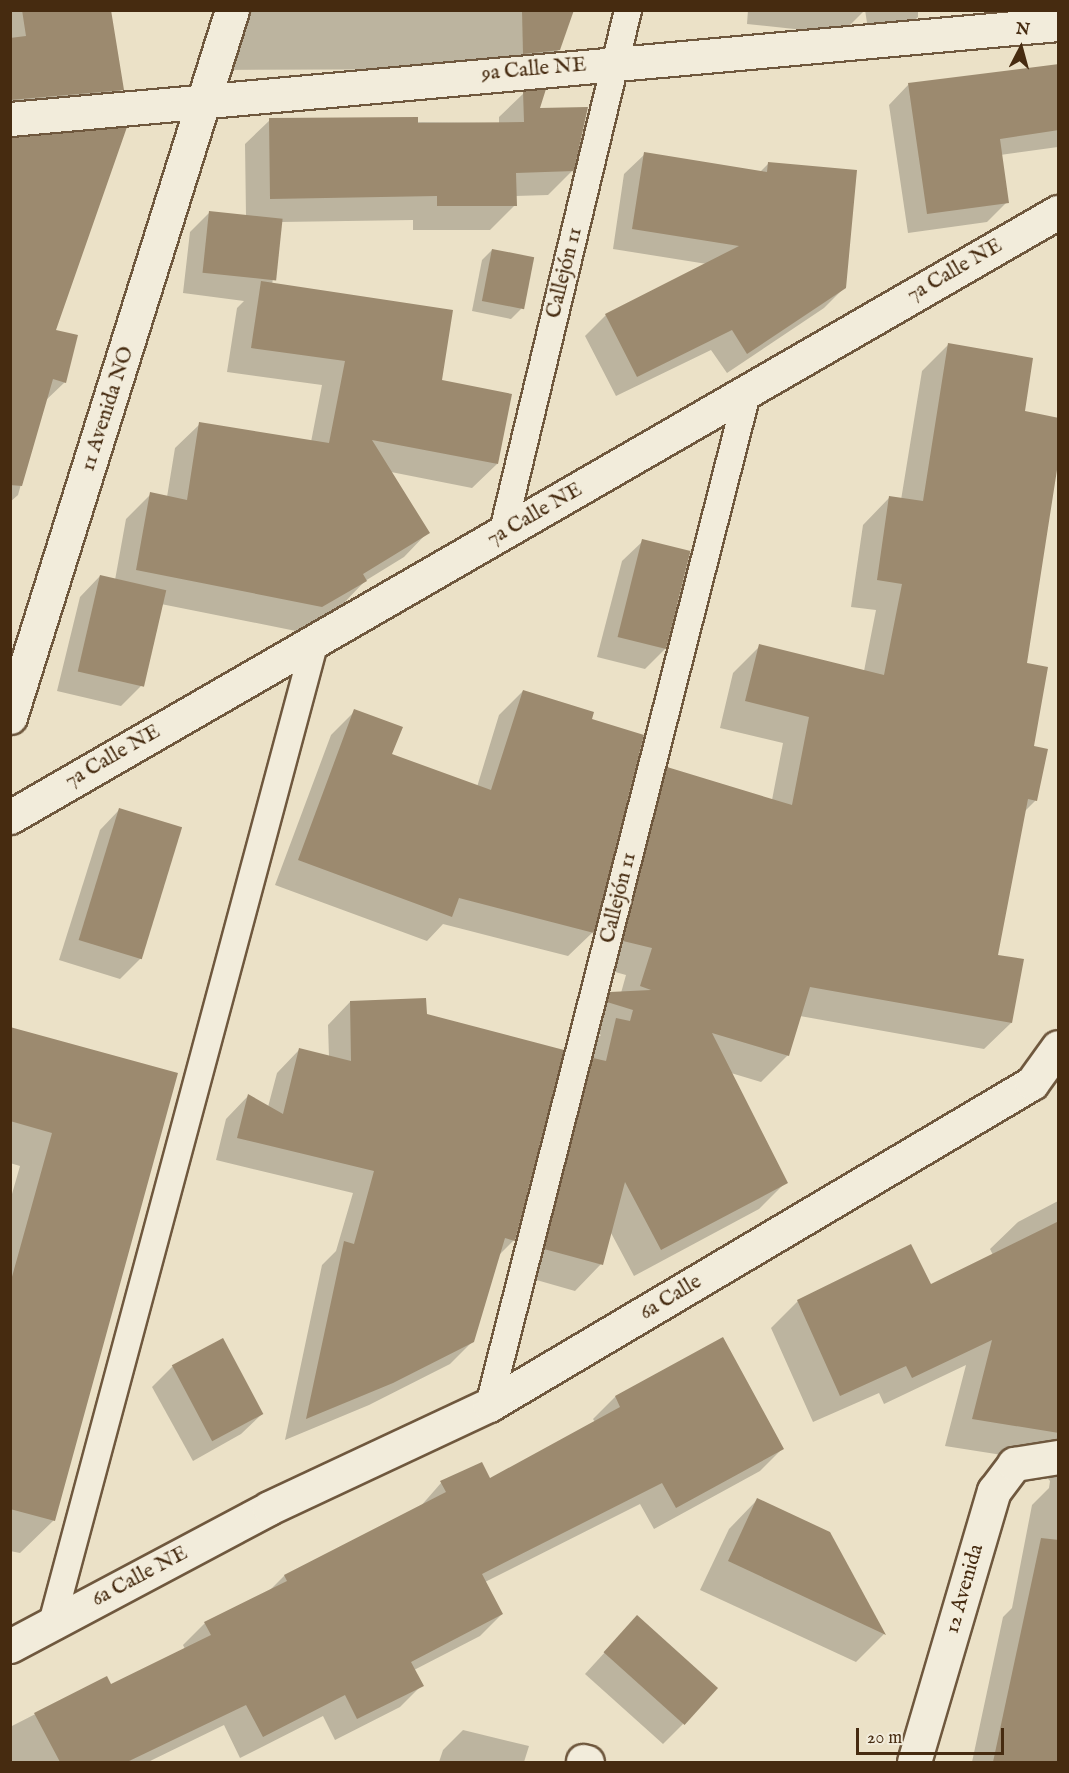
<!DOCTYPE html>
<html>
<head>
<meta charset="utf-8">
<style>
  body { margin:0 }
  #map { position:relative; width:1069px; height:1773px; overflow:hidden; background:#ebe1c7; font-family:"IM FELL English",serif }
  div>[style] { position:absolute }
  [style*='--x'] { left:calc(var(--x)*1px); top:calc(var(--y)*1px); width:calc(var(--w)*1px); rotate:calc(var(--a)*1deg) }
  .shadow>* { inset:0; background:#0003 }
  .building>* { inset:0; background:#9c8a6f; transform-origin:0 0 }
  .roads { filter:drop-shadow(2px 0 #6f583e) drop-shadow(-2px 0 #6f583e) drop-shadow(0 2px #6f583e) drop-shadow(0 -2px #6f583e) }
  .lane>* { height:26px; margin:-13px; padding:0 13px; transform-origin:13px; border-radius:13px; background:#f2ecdb }
  .street>* { height:33px; margin:-16.5px; padding:0 16.5px; transform-origin:16.5px; border-radius:16.5px; background:#f2ecdb }
  span { translate:-50% -50%; white-space:nowrap; text-align:center; line-height:1.15; -webkit-text-stroke:4.5px #f2ecdb; paint-order:stroke }
  .street-label { font-size:21px; color:#462b10 }
  .frame { position:absolute; inset:0; border:12px solid #462b10; pointer-events:none }
  .north { position:absolute; left:991px; top:18px; width:60px; height:60px; -webkit-text-stroke:4px #f2ecdb; paint-order:stroke; rotate:6deg; font-size:16px; font-weight:700; line-height:24px; text-align:center; color:#462b10 }
  .north::after { content:''; display:block; margin:auto; width:21px; height:27px; background:#462b10; clip-path:polygon(50% 0,100% 100%,50% 72%,0 100%) }
  .scale { position:absolute; left:856px; top:1728px; width:148px; height:27px; box-sizing:border-box; border:3px solid #462b10; border-top:0; padding-left:8px; font-size:18px; line-height:21px; white-space:nowrap; color:#462b10; -webkit-text-stroke:4px #f2ecdb; paint-order:stroke }
</style>
</head>
<body>
<div id="map">
  <div class="shadow">
    <i style="clip-path:polygon(10px 10px,109px 10px,122px 89px,98px 113px,10px 121px)"></i>
    <i style="clip-path:polygon(230px 10px,573px 10px,559px 49px,527px 81px,491px 69px,212px 70px)"></i>
    <i style="clip-path:polygon(748px 10px,865px 10px,841px 34px,747px 24px)"></i>
    <i style="clip-path:polygon(865px 10px,918px 10px,918px 17px,889px 46px,871px 48px)"></i>
    <i style="clip-path:polygon(1058px 65px,1058px 147px,1000px 155px,1007px 202px,987px 222px,908px 233px,889px 105px,909px 84px)"></i>
    <i style="clip-path:polygon(524px 93px,538px 109px,572px 171px,548px 195px,515px 196px,515px 205px,490px 230px,413px 230px,413px 220px,281px 222px,272px 285px,440px 381px,497px 464px,472px 488px,391px 472px,428px 532px,404px 557px,365px 581px,341px 606px,296px 631px,161px 604px,141px 686px,121px 706px,57px 691px,80px 597px,100px 576px,115px 580px,126px 519px,151px 494px,167px 497px,175px 448px,200px 424px,311px 442px,322px 385px,227px 372px,237px 308px,244px 301px,183px 293px,190px 232px,210px 212px,246px 216px,245px 144px,270px 120px,499px 123px,499px 117px)"></i>
    <i style="clip-path:polygon(10px 139px,65px 382px,44px 402px,18px 495px,10px 502px)"></i>
    <i style="clip-path:polygon(645px 154px,760px 172px,769px 163px,845px 287px,824px 308px,727px 373px,711px 350px,616px 396px,585px 336px,606px 315px,707px 264px,613px 249px,624px 174px)"></i>
    <i style="clip-path:polygon(492px 250px,521px 309px,511px 319px,472px 311px,482px 260px)"></i>
    <i style="clip-path:polygon(949px 344px,1024px 413px,1026px 664px,1036px 800px,1023px 813px,996px 956px,1011px 1023px,984px 1049px,800px 1016px,788px 1055px,761px 1082px,731px 1073px,786px 1182px,759px 1209px,634px 1276px,610px 1231px,601px 1264px,575px 1291px,519px 1275px,589px 1046px,601px 1035px,581px 1029px,584px 1020px,611px 993px,621px 993px,626px 975px,597px 967px,641px 796px,668px 769px,772px 800px,783px 743px,720px 728px,733px 673px,760px 646px,864px 671px,876px 610px,851px 607px,863px 525px,889px 498px,901px 500px,922px 371px)"></i>
    <i style="clip-path:polygon(643px 541px,665px 649px,645px 669px,597px 657px,622px 561px)"></i>
    <i style="clip-path:polygon(523px 691px,590px 720px,593px 932px,568px 956px,443px 924px,427px 941px,275px 885px,331px 735px,355px 711px,390px 755px,477px 787px,499px 715px)"></i>
    <i style="clip-path:polygon(120px 809px,141px 958px,120px 979px,59px 960px,100px 830px)"></i>
    <i style="clip-path:polygon(350px 1002px,514px 1240px,498px 1256px,473px 1341px,450px 1364px,369px 1405px,285px 1440px,322px 1265px,336px 1251px,353px 1193px,216px 1160px,226px 1119px,248px 1096px,268px 1107px,277px 1073px,299px 1050px,329px 1057px,328px 1025px)"></i>
    <i style="clip-path:polygon(10px 1029px,176px 1074px,54px 1520px,20px 1553px,10px 1551px,10px 1201px,20px 1166px,10px 1163px)"></i>
    <i style="clip-path:polygon(1058px 1201px,1058px 1762px,972px 1762px,1003px 1617px,1012px 1608px,1032px 1505px,1049px 1488px,1050px 1481px,1039px 1468px,1041px 1461px,945px 1446px,966px 1365px,884px 1404px,879px 1393px,813px 1422px,771px 1328px,798px 1301px,930px 1286px,993px 1255px,990px 1249px,1018px 1222px)"></i>
    <i style="clip-path:polygon(722px 1339px,782px 1449px,760px 1471px,654px 1529px,640px 1504px,485px 1582px,502px 1614px,480px 1636px,414px 1670px,422px 1685px,400px 1707px,335px 1740px,323px 1716px,240px 1758px,224px 1725px,148px 1762px,10px 1762px,10px 1727px,106px 1678px,110px 1686px,185px 1649px,183px 1645px,205px 1623px,269px 1591px,284px 1576px,420px 1507px,441px 1483px,489px 1480px,595px 1422px,593px 1419px,615px 1397px)"></i>
    <i style="clip-path:polygon(222px 1340px,262px 1414px,241px 1434px,193px 1461px,152px 1387px,172px 1367px)"></i>
    <i style="clip-path:polygon(757px 1500px,828px 1533px,884px 1634px,856px 1662px,700px 1590px,729px 1529px)"></i>
    <i style="clip-path:polygon(637px 1617px,683px 1724px,663px 1744px,585px 1674px)"></i>
    <i style="clip-path:polygon(463px 1730px,529px 1746px,524px 1762px,439px 1762px,443px 1750px)"></i>
  </div>
  <div class="building">
    <i style="clip-path:polygon(22px 10px,111px 10px,124px 90px,10px 100px,10px 38px,26px 36px)"></i>
    <i style="clip-path:polygon(522px 10px,574px 10px,560px 50px,523px 54px)"></i>
    <i style="clip-path:polygon(1059px 64px,1059px 130px,1000px 139px,1009px 203px,927px 214px,908px 83px)"></i>
    <i style="clip-path:polygon(546px 89px,540px 108px,588px 107px,574px 171px,516px 173px,517px 206px,437px 206px,437px 196px,270px 199px,269px 118px,418px 117px,418px 123px,524px 122px,523px 91px)"></i>
    <i style="clip-path:polygon(127px 127px,56px 330px,78px 335px,66px 383px,53px 379px,22px 486px,10px 485px,10px 138px)"></i>
    <i style="clip-path:polygon(644px 152px,767px 172px,768px 162px,857px 170px,846px 288px,747px 354px,732px 330px,637px 377px,605px 314px,739px 246px,632px 229px)"></i>
    <i style="left:209px;top:211px;width:74px;height:62px;rotate:6deg"></i>
    <i style="left:492px;top:249px;width:43px;height:53px;rotate:11deg"></i>
    <i style="clip-path:polygon(261px 281px,453px 310px,442px 380px,512px 394px,498px 464px,372px 440px,430px 533px,363px 574px,367px 581px,322px 607px,136px 570px,150px 492px,187px 500px,199px 422px,329px 443px,345px 361px,251px 348px)"></i>
    <i style="clip-path:polygon(948px 343px,1033px 358px,1025px 411px,1059px 418px,1059px 457px,1027px 663px,1048px 667px,1034px 746px,1048px 749px,1037px 801px,1028px 799px,998px 955px,1024px 959px,1012px 1023px,810px 987px,789px 1056px,712px 1033px,788px 1183px,661px 1250px,625px 1182px,603px 1265px,544px 1249px,593px 1058px,606px 1061px,616px 1018px,630px 1021px,633px 1010px,607px 1002px,610px 992px,651px 990px,640px 986px,652px 948px,623px 941px,667px 767px,792px 805px,809px 717px,745px 701px,759px 644px,884px 675px,902px 584px,877px 580px,889px 496px,923px 501px)"></i>
    <i style="left:642px;top:539px;width:50px;height:101px;rotate:14deg"></i>
    <i style="left:100px;top:575px;width:68px;height:99px;rotate:13deg"></i>
    <i style="clip-path:polygon(523px 690px,594px 712px,592px 719px,644px 735px,594px 933px,459px 898px,452px 917px,298px 860px,354px 709px,403px 727px,392px 754px,491px 790px)"></i>
    <i style="left:119px;top:808px;width:66px;height:138px;rotate:17deg"></i>
    <i style="clip-path:polygon(426px 998px,427px 1014px,564px 1050px,515px 1241px,505px 1238px,474px 1342px,393px 1383px,306px 1419px,344px 1241px,354px 1244px,374px 1171px,237px 1138px,248px 1094px,283px 1114px,299px 1048px,351px 1061px,350px 1001px)"></i>
    <i style="clip-path:polygon(10px 1027px,178px 1073px,55px 1521px,10px 1509px,10px 1284px,52px 1133px,10px 1121px)"></i>
    <i style="clip-path:polygon(1059px 1221px,1059px 1433px,972px 1419px,992px 1340px,912px 1378px,906px 1366px,840px 1396px,797px 1300px,911px 1244px,931px 1284px)"></i>
    <i style="clip-path:polygon(723px 1337px,784px 1449px,676px 1508px,662px 1483px,482px 1574px,503px 1614px,411px 1662px,424px 1686px,357px 1719px,345px 1695px,263px 1737px,246px 1705px,127px 1762px,60px 1762px,34px 1713px,107px 1676px,111px 1684px,211px 1635px,204px 1622px,287px 1581px,284px 1575px,446px 1492px,440px 1481px,482px 1462px,490px 1478px,620px 1407px,615px 1396px)"></i>
    <i style="left:223px;top:1338px;width:86px;height:58px;rotate:62deg"></i>
    <i style="clip-path:polygon(757px 1498px,830px 1532px,886px 1635px,728px 1561px)"></i>
    <i style="clip-path:polygon(1041px 1538px,1059px 1540px,1059px 1762px,993px 1762px)"></i>
    <i style="left:637px;top:1615px;width:109px;height:50px;rotate:42deg"></i>
  </div>
  <div class="roads">
    <div class="lane">
      <i style="--x:502;--y:535;--w:540;--a:-76.5"></i>
      <i style="--x:489;--y:1405;--w:1048;--a:-75.69"></i>
      <i style="--x:52;--y:1623;--w:1020;--a:-75"></i>
    </div>
    <div class="street">
      <i style="--x:10;--y:119;--w:1052;--a:-5.18"></i>
      <i style="--x:10;--y:717;--w:741;--a:-72.57"></i>
      <i style="--x:10;--y:817;--w:1210;--a:-30"></i>
      <i style="--x:10;--y:1646;--w:293;--a:-28"></i>
      <i style="--x:269;--y:1508;--w:243;--a:-25.1"></i>
      <i style="--x:489;--y:1405;--w:631;--a:-30.67"></i>
      <i style="--x:1032;--y:1083;--w:44;--a:-54.2"></i>
      <i style="--x:583;--y:1761;--w:4;--a:14"></i>
      <i style="--x:914;--y:1762;--w:283;--a:-73.6"></i>
      <i style="--x:994;--y:1491;--w:34;--a:-53"></i>
      <i style="--x:1014;--y:1464;--w:45;--a:-9"></i>
    </div>
  </div>
  <div class="street-label">
    <span style="left:534px;top:70px;rotate:-5deg">9a Calle NE</span>
    <span style="left:955px;top:271px;rotate:-30deg">7a Calle NE</span>
    <span style="left:565px;top:273px;rotate:-76deg">Callejón 11</span>
    <span style="left:108px;top:409px;rotate:-72deg">11 Avenida NO</span>
    <span style="left:535px;top:515px;rotate:-30deg">7a Calle NE</span>
    <span style="left:113px;top:757px;rotate:-30deg">7a Calle NE</span>
    <span style="left:619px;top:898px;rotate:-76deg">Callejón 11</span>
    <span style="left:671px;top:1298px;rotate:-31deg">6a Calle</span>
    <span style="left:140px;top:1577px;rotate:-28deg">6a Calle NE</span>
    <span style="left:965px;top:1589px;rotate:-74deg">12 Avenida</span>
  </div>
  <div class="frame"></div>
  <div class="north">N</div>
  <div class="scale">20 m</div>
</div>
</body>
</html>
